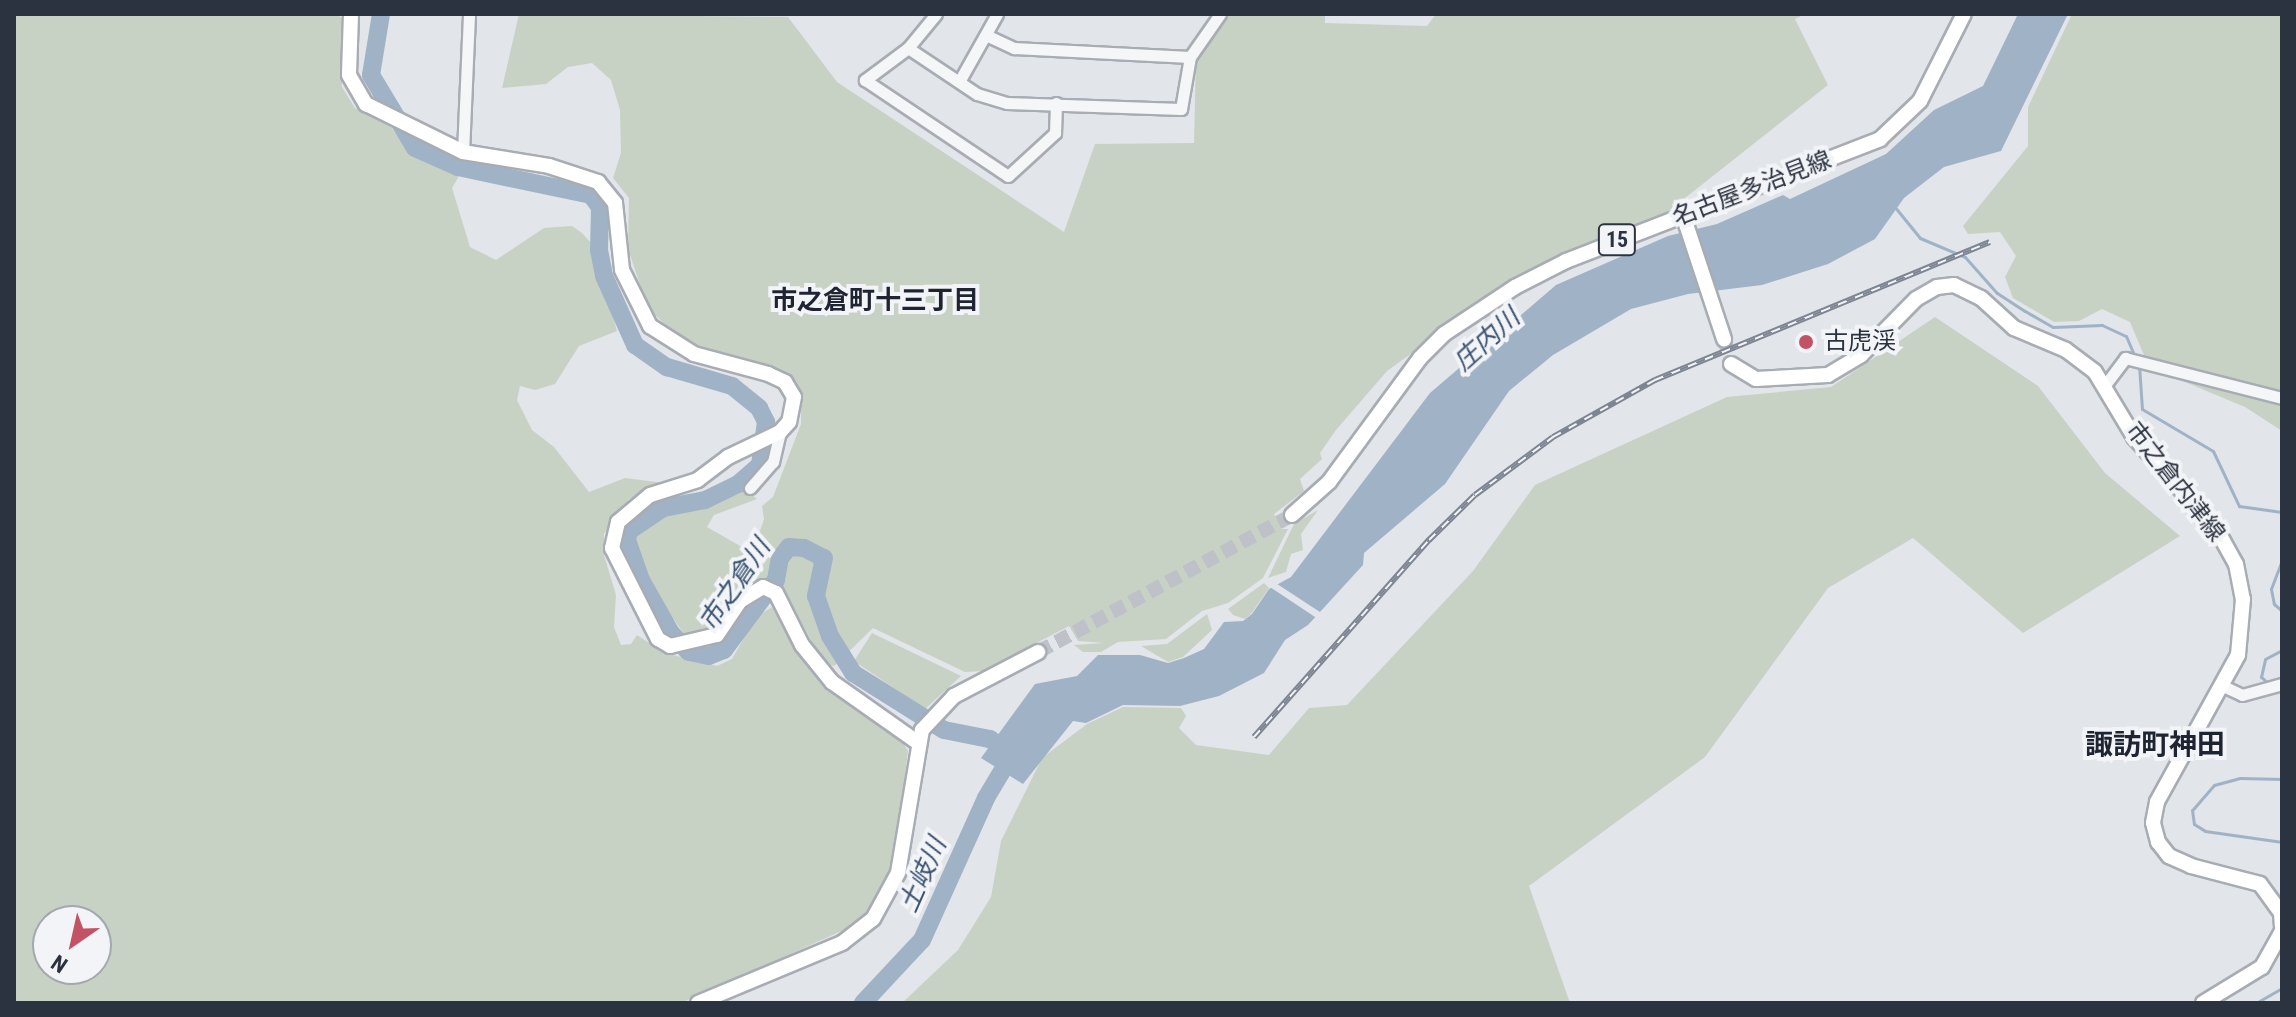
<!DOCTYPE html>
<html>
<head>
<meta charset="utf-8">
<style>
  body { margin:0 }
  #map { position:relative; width:2296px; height:1017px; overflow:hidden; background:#e2e5e9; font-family:"Roboto Condensed","Noto Sans JP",sans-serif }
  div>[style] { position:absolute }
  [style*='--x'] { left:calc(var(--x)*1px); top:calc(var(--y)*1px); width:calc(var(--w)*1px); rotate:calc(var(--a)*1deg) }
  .green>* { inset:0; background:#c8d2c4 }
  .water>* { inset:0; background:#a0b3c6 }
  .pier>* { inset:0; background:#e2e5e9 }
  .stream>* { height:3px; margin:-1.5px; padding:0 1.5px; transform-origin:1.5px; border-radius:1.5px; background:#a0b3c6 }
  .river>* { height:18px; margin:-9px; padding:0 9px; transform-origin:9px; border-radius:9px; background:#a0b3c6 }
  .major-tunnel>* { height:14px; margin-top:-7px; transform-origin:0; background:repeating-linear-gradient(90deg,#bec1c7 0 14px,transparent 0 21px) }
  .roads { filter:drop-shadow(2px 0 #a8acb3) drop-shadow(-2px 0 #a8acb3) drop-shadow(0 2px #a8acb3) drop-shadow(0 -2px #a8acb3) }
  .minor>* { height:11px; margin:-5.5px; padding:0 5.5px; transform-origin:5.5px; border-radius:5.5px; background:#f5f6f8 }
  .major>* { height:14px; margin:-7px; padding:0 7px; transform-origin:7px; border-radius:7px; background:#fff }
  .rail>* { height:6px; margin-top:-3px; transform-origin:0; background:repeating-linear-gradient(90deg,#f2f4f7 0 9px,#7d8592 0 18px); box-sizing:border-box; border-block:2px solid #7d8592 }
  .dots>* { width:22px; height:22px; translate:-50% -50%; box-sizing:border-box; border:4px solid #f2f4f7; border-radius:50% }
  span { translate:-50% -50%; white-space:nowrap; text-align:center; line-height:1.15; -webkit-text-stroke:8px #f2f4f7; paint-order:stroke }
  .shield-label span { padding:2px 6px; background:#f2f4f7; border:2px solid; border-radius:6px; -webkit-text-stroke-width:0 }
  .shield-label { font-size:22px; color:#2c3340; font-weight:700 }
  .street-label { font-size:24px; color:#2c3340 }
  .poi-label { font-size:24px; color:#2c3340 }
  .left { translate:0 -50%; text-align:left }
  .neighbourhood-label { font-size:26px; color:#1e2431; font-weight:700 }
  .water-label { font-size:26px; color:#395270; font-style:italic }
  .quarter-label { font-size:28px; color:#1e2431; font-weight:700 }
  .frame { position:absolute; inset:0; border:16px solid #2c3340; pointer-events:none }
  .north { position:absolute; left:32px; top:905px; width:80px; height:80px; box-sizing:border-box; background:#f2f4f7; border:2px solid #a3a7ae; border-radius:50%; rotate:214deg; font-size:22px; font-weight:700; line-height:32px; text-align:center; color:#2c3340 }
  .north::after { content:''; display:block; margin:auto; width:28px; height:36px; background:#c35364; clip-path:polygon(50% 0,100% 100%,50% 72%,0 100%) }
</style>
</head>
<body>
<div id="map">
  <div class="green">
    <i style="clip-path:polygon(evenodd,14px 14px,335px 14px,342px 18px,342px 87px,355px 108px,391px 127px,406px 148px,459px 176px,452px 188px,470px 247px,496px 260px,544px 228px,572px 226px,582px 233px,592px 244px,617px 331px,579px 346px,555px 384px,535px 390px,520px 386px,517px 400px,532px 430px,554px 447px,589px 492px,625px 478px,665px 483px,629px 499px,604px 534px,604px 555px,616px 595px,614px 627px,621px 645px,631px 644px,637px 635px,665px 653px,717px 666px,732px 659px,756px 617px,772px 607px,795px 650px,823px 683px,902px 741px,908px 751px,894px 865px,889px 880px,857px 924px,681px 1003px,14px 1003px,14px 14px,48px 921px,96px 921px,96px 969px,48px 969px,48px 921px)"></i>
    <i style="clip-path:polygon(519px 14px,788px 17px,837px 82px,1064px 232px,1095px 144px,1194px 143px,1196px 57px,1229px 14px,1325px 14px,1325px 23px,1427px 26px,1436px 14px,1805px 14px,1795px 19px,1828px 85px,1666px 213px,1509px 283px,1387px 371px,1336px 430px,1320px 453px,1322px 459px,1300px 479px,1304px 491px,1274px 514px,1282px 529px,1288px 529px,1263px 578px,1228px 603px,1202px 611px,1166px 639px,1118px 642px,1101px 652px,1083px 652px,1074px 645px,1104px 643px,1078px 641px,1069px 626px,982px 671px,965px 672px,873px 628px,834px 666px,823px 663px,786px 593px,769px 581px,741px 586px,716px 628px,687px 638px,644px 578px,632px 545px,636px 530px,676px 509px,696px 508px,746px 490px,757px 499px,714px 515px,707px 527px,742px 547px,757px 540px,764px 519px,762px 506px,773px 497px,801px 424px,801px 391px,777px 371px,681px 340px,648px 308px,628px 249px,629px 198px,613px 178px,621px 153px,620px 110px,611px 80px,592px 63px,568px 67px,546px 84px,502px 88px)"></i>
    <i style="clip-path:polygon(2072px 14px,2282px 14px,2282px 431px,2245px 407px,2149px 367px,2130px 322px,2102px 309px,2079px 321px,2054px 322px,2013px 298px,2005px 277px,2016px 256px,2000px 232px,1968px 234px,1963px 226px,2028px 146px,2028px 107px)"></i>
    <i style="clip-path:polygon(1935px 317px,2038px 386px,2105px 473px,2180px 536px,2023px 633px,1913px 538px,1828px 588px,1705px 757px,1529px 886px,1570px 1003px,902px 1003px,958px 950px,991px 897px,1001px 841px,1042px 758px,1087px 724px,1123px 707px,1181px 708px,1186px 716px,1179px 728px,1196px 745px,1269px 755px,1309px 708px,1347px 705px,1473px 571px,1535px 485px,1727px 397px,1831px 387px)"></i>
    <i style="clip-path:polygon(1318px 510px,1301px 534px,1303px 550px,1291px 554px,1286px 572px,1268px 578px,1294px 524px)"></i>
    <i style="clip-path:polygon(1264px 583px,1269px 588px,1251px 614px,1245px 619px,1233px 615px,1228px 609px)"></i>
    <i style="clip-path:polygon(1207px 614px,1212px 630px,1183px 657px,1168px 662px,1141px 646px,1167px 644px)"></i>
    <i style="clip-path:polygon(872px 633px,961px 676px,925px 709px,854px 661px)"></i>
  </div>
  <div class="water">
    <i style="clip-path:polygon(2018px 14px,2068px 14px,2001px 151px,1944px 167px,1904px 198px,1875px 239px,1828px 264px,1762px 285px,1688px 294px,1631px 309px,1553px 355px,1509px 391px,1445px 484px,1364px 553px,1363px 565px,1308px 625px,1285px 640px,1264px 673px,1219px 696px,1180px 706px,1123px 705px,1086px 723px,1073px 721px,1023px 784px,981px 758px,1035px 684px,1077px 676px,1098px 655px,1140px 655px,1168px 663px,1184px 658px,1204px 649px,1224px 622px,1243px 621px,1252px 614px,1269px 589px,1291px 577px,1430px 393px,1556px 285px,1668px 236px,1717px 224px,1783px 195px,1790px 199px,1886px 154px,1934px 110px,1983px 86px)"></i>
  </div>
  <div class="pier">
    <i style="clip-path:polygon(1274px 582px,1323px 614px,1318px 619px,1267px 585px)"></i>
  </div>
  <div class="stream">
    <i style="--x:1894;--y:206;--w:41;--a:50.9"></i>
    <i style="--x:1920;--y:238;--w:49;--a:22.9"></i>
    <i style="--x:1965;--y:257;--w:48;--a:48.4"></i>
    <i style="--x:1997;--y:293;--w:33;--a:33"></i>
    <i style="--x:2025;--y:311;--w:32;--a:30"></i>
    <i style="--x:2053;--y:327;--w:49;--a:-2.3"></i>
    <i style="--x:2102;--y:325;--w:26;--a:25"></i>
    <i style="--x:2126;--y:336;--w:25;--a:67"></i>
    <i style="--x:2139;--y:365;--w:44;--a:86.1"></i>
    <i style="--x:2142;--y:409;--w:82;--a:30.6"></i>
    <i style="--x:2213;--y:451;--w:61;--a:64.7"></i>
    <i style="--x:2239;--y:506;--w:43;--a:7.9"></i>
    <i style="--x:2282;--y:560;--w:31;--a:111"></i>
    <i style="--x:2271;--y:589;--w:15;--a:79"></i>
    <i style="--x:2274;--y:604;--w:11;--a:41"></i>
    <i style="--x:2270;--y:685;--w:12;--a:-138"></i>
    <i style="--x:2261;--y:677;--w:18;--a:-77"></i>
    <i style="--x:2265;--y:659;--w:19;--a:-28"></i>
    <i style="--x:2282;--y:779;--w:42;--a:-178.6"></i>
    <i style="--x:2240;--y:778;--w:27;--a:165"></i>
    <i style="--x:2214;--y:785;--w:33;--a:131"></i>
    <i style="--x:2192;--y:810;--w:14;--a:82"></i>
    <i style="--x:2194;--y:824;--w:13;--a:32"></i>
    <i style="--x:2205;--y:831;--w:78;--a:8.1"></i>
    <i style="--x:2256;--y:1003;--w:30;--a:-30"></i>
  </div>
  <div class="river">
    <i style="--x:381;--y:14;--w:62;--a:99.3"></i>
    <i style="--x:371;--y:75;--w:85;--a:58.9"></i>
    <i style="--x:415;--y:148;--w:47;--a:23.8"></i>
    <i style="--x:458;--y:167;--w:136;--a:11.9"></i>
    <i style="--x:591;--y:195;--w:15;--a:53"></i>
    <i style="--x:600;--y:207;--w:43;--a:91.3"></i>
    <i style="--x:599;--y:250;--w:26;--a:79"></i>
    <i style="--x:604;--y:276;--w:76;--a:65.8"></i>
    <i style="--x:635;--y:345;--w:39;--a:35"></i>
    <i style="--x:667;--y:367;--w:68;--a:16.3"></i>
    <i style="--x:732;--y:386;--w:35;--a:39"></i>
    <i style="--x:759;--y:408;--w:16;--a:63"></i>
    <i style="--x:766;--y:422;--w:43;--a:97.9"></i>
    <i style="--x:760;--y:465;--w:29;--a:139"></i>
    <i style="--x:738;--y:484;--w:37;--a:154"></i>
    <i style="--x:705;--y:500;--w:43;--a:169.2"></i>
    <i style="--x:663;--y:508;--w:41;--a:145.9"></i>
    <i style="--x:629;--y:531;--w:9;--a:103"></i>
    <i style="--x:627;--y:540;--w:42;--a:70.7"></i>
    <i style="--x:641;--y:580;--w:61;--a:60.5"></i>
    <i style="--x:671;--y:633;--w:26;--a:47"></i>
    <i style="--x:689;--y:652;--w:20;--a:11"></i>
    <i style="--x:709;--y:656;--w:16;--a:-22"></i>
    <i style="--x:724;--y:650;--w:87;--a:-53.4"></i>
    <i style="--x:776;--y:580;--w:22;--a:-80"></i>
    <i style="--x:780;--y:558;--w:14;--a:-51"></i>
    <i style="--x:789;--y:547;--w:15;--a:4"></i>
    <i style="--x:804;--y:548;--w:22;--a:27"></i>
    <i style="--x:824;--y:558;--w:39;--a:102"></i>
    <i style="--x:816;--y:596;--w:42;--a:70.7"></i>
    <i style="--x:830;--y:636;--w:44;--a:58.1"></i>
    <i style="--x:853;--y:673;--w:107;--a:32.1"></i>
    <i style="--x:944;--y:730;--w:47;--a:11.1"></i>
    <i style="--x:990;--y:739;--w:24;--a:35"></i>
    <i style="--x:863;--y:1003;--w:86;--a:-46.9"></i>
    <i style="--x:922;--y:940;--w:156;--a:-65.7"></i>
    <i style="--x:986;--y:798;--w:55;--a:-59.2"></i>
  </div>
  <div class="major-tunnel">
    <i style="--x:1724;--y:339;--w:26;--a:74"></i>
    <i style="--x:1038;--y:652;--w:289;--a:-28.3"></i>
  </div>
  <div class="roads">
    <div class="minor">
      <i style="--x:936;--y:14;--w:44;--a:129.5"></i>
      <i style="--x:908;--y:48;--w:54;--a:143.3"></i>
      <i style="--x:865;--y:80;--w:172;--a:33.9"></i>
      <i style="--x:1008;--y:176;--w:64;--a:-42.5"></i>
      <i style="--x:1055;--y:133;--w:30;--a:-88"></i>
      <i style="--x:988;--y:36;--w:29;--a:25"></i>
      <i style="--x:1014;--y:48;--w:176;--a:2.9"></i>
      <i style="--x:908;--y:48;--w:83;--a:33.7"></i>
      <i style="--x:977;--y:94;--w:31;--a:17"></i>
      <i style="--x:1007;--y:103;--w:174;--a:2"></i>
      <i style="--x:1181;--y:109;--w:53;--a:-80.2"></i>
      <i style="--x:1190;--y:57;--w:52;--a:-55.1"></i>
      <i style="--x:960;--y:80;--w:76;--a:-60.7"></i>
      <i style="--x:463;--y:152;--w:138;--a:-87.5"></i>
      <i style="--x:2105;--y:385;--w:34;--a:-53"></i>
      <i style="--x:2125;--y:358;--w:162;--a:14.3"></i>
      <i style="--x:750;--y:488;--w:35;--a:-49"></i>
      <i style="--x:773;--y:462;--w:31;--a:-77"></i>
      <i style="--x:2223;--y:686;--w:21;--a:25"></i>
      <i style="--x:2242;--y:695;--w:41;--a:-15.4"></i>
    </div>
    <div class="major">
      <i style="--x:351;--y:14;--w:61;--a:91.9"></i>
      <i style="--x:349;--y:75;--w:34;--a:60"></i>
      <i style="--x:366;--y:104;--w:108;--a:26.3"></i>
      <i style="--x:463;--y:152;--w:87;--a:9.2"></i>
      <i style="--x:549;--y:166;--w:52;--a:18.1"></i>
      <i style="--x:598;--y:182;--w:27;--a:51"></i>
      <i style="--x:615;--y:203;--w:67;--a:84"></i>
      <i style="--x:622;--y:270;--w:63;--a:63.4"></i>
      <i style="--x:650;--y:326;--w:52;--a:32.5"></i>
      <i style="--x:694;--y:354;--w:77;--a:15.1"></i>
      <i style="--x:768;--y:374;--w:19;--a:25"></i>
      <i style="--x:785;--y:382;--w:17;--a:59"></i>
      <i style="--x:794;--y:397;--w:25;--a:101"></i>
      <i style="--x:789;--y:422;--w:13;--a:132"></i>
      <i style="--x:780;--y:432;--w:58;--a:154.3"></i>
      <i style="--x:728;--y:457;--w:38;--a:143"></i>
      <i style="--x:698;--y:480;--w:50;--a:162.6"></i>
      <i style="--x:650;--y:495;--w:42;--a:139.8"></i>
      <i style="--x:618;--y:522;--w:27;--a:103"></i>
      <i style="--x:612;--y:548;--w:102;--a:63.2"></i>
      <i style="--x:658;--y:639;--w:14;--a:30"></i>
      <i style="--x:670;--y:646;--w:48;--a:-13.2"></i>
      <i style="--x:717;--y:635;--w:41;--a:-55.9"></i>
      <i style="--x:740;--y:601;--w:27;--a:-31"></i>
      <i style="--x:763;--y:587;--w:14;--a:25"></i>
      <i style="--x:776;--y:593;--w:58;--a:63.4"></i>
      <i style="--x:802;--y:645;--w:48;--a:51"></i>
      <i style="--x:832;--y:682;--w:104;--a:35.2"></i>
      <i style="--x:1683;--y:215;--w:131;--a:71.7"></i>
      <i style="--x:1731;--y:364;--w:29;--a:31"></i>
      <i style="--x:1756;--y:379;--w:72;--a:-3.2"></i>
      <i style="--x:1828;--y:375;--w:39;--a:-31"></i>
      <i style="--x:1861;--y:355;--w:78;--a:-45.5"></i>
      <i style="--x:1916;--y:299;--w:24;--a:-30"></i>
      <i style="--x:1937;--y:287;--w:17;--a:-7"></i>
      <i style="--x:1954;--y:285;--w:30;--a:26"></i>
      <i style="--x:1981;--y:298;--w:45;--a:42.3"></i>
      <i style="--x:2014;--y:328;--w:56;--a:22.9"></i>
      <i style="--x:2066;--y:350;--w:36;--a:37"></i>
      <i style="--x:2095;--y:372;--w:76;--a:59"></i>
      <i style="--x:2134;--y:437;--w:125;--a:48.3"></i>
      <i style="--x:2217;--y:530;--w:39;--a:61"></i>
      <i style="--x:2236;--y:564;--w:36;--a:79"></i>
      <i style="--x:2243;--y:599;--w:56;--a:95.1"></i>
      <i style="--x:2238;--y:655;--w:168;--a:118.9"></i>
      <i style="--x:2157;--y:802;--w:21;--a:101"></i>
      <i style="--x:2153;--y:823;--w:20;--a:75"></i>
      <i style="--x:2158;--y:842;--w:18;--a:52"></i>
      <i style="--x:2169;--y:856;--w:24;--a:24"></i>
      <i style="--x:2191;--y:866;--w:71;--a:14.6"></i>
      <i style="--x:2260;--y:884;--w:36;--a:54"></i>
      <i style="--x:2281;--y:913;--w:13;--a:86"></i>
      <i style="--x:1292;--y:515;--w:50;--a:-41.7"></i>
      <i style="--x:1329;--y:482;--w:154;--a:-53.7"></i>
      <i style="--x:1420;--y:358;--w:34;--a:-45"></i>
      <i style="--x:1444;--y:334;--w:85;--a:-33.5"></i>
      <i style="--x:1515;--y:287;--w:57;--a:-27"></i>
      <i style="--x:1566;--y:261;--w:337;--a:-21.2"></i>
      <i style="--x:1880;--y:139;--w:55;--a:-43.5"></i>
      <i style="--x:1920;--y:101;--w:97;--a:-63.2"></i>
      <i style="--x:698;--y:1003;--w:156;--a:-22.6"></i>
      <i style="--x:842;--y:943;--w:39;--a:-38"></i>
      <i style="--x:873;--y:919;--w:52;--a:-61.5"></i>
      <i style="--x:898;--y:873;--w:145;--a:-80.5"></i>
      <i style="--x:922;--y:730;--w:47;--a:-46.7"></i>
      <i style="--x:954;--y:696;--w:95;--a:-27.6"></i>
      <i style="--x:2203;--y:1003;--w:69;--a:-31.4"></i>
      <i style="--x:2262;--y:967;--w:41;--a:-60.9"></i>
    </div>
  </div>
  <div class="rail">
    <i style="--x:1254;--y:737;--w:264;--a:-48.4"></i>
    <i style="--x:1429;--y:540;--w:64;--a:-44.4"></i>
    <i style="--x:1475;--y:495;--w:97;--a:-36.6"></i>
    <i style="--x:1553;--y:437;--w:117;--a:-29.2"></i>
    <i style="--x:1655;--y:380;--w:362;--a:-22.4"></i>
  </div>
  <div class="dots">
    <i style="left:1806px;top:342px;background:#c35364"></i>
  </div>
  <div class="shield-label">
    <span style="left:1617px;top:240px">15</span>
  </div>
  <div class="street-label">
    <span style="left:1752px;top:189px;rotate:-21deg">名古屋多治見線</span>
    <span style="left:2175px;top:482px;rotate:52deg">市之倉内津線</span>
  </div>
  <div class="poi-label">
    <span class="left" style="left:1824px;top:342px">古虎渓</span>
  </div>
  <div class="neighbourhood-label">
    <span style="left:875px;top:301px">市之倉町十三丁目</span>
  </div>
  <div class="water-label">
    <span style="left:1487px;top:340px;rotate:-42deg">庄内川</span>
    <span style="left:735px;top:585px;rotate:-56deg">市之倉川</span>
    <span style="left:923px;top:875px;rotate:-66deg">土岐川</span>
  </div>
  <div class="quarter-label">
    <span style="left:2155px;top:745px">諏訪町神田</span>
  </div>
  <div class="frame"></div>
  <div class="north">N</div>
</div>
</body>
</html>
